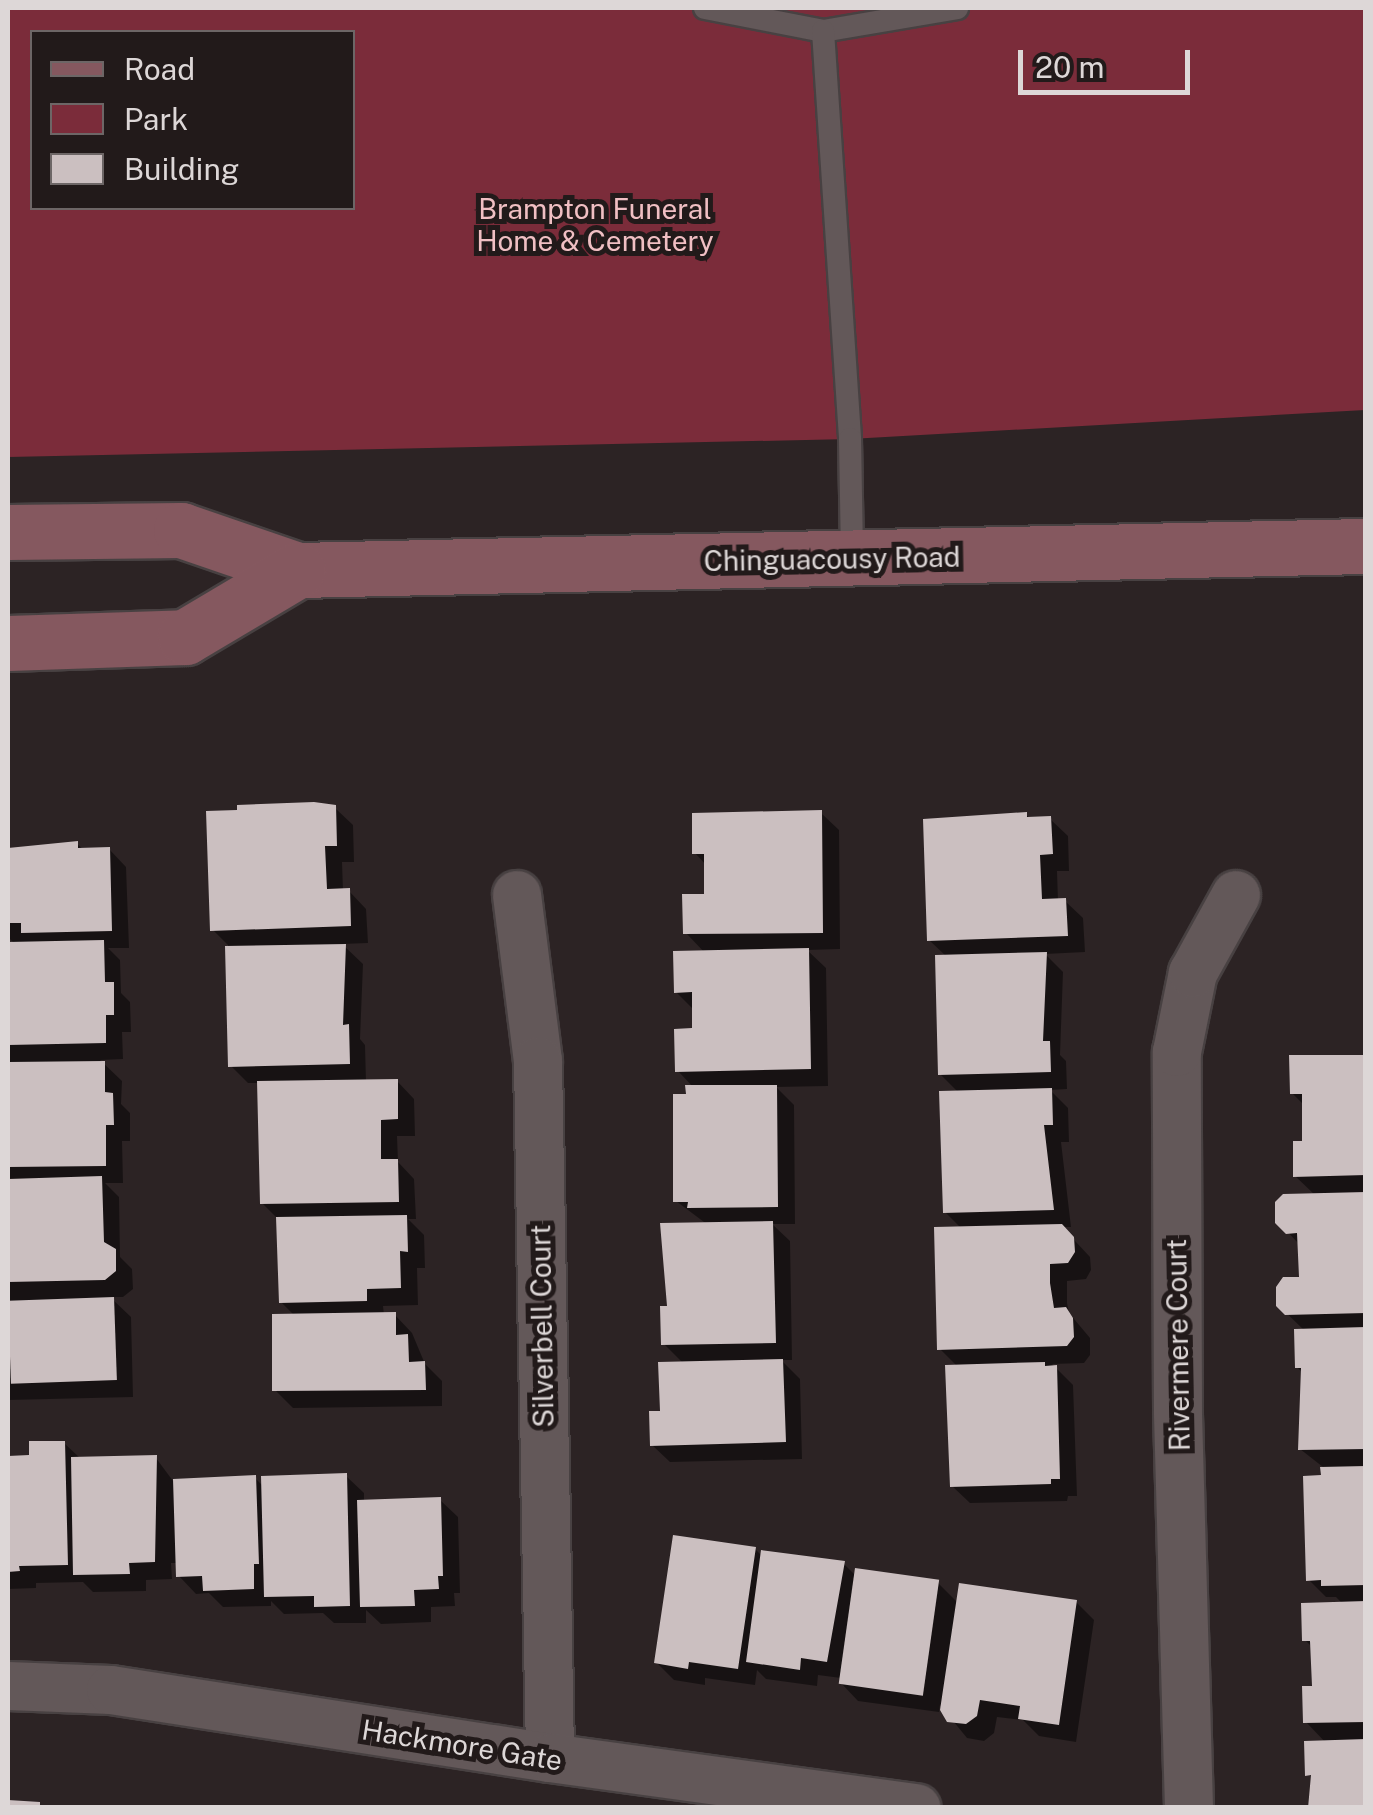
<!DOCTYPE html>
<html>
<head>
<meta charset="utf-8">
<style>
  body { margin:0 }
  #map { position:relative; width:1373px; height:1815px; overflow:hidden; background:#2c2324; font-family:"Public Sans",sans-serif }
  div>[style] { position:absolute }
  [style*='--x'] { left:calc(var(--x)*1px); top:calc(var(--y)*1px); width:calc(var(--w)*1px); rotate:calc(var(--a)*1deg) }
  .green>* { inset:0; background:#7b2c3a }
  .shadow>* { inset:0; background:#0007 }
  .building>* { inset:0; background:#cbbfc0; transform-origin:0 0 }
  .roads { filter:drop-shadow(2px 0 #484142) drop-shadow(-2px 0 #484142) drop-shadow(0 2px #484142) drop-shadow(0 -2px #484142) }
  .service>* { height:22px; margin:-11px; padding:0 11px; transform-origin:11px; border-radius:11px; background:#635859 }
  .minor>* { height:48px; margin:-24px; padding:0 24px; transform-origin:24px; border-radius:24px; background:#635859 }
  .secondary>* { height:55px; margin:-27.5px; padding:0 27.5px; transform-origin:27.5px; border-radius:27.5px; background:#85585f }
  span { translate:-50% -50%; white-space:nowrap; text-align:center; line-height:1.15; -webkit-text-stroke:10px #221a1a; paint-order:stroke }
  .park-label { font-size:28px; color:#f0bfc3 }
  .street-label { font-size:28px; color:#ddd7d7 }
  .frame { position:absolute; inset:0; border:10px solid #ddd7d7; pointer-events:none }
  .legend { position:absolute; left:30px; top:30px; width:325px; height:180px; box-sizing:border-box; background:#221a1a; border:2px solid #6d6666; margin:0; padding:12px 18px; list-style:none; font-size:30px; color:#ddd7d7 }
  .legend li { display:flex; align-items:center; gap:20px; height:50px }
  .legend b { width:50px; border:2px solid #6d6666 }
  .scale { position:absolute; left:1018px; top:50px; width:172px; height:45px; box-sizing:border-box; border:5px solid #ddd7d7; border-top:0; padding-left:12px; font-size:30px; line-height:35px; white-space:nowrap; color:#ddd7d7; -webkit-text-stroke:8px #221a1a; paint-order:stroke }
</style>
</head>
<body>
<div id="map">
  <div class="green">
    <i style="clip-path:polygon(evenodd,8px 8px,1365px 8px,1365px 410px,850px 439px,8px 457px,8px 8px,32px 32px,352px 32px,352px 208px,32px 208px,32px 32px)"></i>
  </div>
  <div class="shadow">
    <i style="clip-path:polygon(335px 808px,353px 825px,354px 862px,342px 862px,343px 891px,349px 891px,366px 909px,368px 943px,342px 944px,363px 964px,360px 1039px,365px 1045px,366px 1082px,397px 1081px,414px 1099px,415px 1136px,397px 1136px,398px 1162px,414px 1179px,416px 1219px,408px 1219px,424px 1235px,425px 1268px,417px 1268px,418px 1305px,383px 1306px,384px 1315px,395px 1315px,412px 1333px,425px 1364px,442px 1381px,442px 1406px,293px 1408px,275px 1390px,295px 1316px,281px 1302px,279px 1220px,262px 1203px,260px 1083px,248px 1083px,231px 1066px,228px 945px,213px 930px)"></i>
    <i style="clip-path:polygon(821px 813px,839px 830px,840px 949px,807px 950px,826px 968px,828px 1086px,776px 1087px,794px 1105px,795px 1224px,772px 1224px,790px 1241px,792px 1360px,781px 1360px,800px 1379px,802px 1459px,670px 1462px,652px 1445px,684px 1364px,664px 1344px,670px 1309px,708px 1225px,676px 1201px,688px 1097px,694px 1088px,678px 1071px,695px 1031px,694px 1010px,676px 992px,705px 953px,686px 933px,706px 896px,706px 865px,695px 853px)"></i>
    <i style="clip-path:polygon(1026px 815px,1031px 819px,1050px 819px,1068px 836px,1069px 871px,1057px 871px,1058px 901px,1065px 901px,1083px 918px,1085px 952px,1045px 954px,1063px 972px,1060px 1055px,1066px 1061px,1067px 1089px,1050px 1090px,1068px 1108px,1069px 1142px,1061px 1142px,1071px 1227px,1062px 1227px,1090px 1257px,1091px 1270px,1086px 1279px,1067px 1281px,1067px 1303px,1069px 1313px,1090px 1338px,1090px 1355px,1084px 1363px,1052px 1364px,1073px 1385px,1077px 1496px,1068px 1496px,1067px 1501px,970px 1503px,952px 1486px,958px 1367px,940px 1349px,962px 1229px,945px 1212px,959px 1093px,940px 1074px,947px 957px,929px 940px)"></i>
    <i style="clip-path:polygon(77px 844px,84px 850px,109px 849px,126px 867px,129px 948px,108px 948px,120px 960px,121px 993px,130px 1002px,131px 1032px,122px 1032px,123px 1059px,100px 1060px,122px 1081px,121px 1104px,130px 1113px,130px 1141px,122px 1141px,123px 1183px,105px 1183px,119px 1197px,120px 1257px,132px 1269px,133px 1289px,123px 1297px,110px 1297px,131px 1317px,133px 1397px,8px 1400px,8px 944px,15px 944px,8px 937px,8px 849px)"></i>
    <i style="clip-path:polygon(1366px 1057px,1366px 1808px,1308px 1774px,1326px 1743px,1306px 1722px,1314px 1688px,1313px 1648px,1305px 1640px,1343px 1604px,1336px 1597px,1326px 1597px,1309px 1580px,1323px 1467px,1300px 1449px,1304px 1374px,1297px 1367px,1305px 1331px,1278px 1305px,1301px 1280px,1300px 1245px,1278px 1222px,1315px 1195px,1295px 1176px,1305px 1143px,1304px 1105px,1292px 1093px)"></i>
    <i style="clip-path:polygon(64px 1443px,81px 1459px,156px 1458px,173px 1481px,255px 1478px,264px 1487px,346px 1476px,364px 1493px,364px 1502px,440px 1500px,458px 1517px,460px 1593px,454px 1593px,455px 1606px,431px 1607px,431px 1622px,381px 1624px,366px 1610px,366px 1623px,334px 1623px,323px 1613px,284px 1614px,271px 1601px,271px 1606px,223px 1607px,209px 1593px,196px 1594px,179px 1576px,178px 1563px,171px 1563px,172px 1579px,146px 1580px,146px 1591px,93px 1592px,83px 1582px,36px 1583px,36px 1588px,8px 1589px,8px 1458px,32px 1458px)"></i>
    <i style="clip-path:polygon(755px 1549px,763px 1557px,844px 1564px,856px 1576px,937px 1582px,958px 1603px,1076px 1602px,1094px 1620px,1076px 1742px,1039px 1736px,1023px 1720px,997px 1717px,994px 1733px,984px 1741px,967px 1738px,940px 1705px,939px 1712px,858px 1701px,841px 1683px,841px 1678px,818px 1675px,817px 1686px,766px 1679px,757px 1670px,755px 1685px,705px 1678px,705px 1685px,674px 1680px,657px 1663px)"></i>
  </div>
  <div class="building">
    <i style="clip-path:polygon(314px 802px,336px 805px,337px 846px,325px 846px,327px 889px,350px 888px,351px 926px,210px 931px,206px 811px,237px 810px,237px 805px)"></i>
    <i style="clip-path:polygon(822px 810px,823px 933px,683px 934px,682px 894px,704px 894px,704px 854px,692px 854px,692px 813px)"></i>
    <i style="clip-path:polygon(1027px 812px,1027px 817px,1051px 816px,1053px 854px,1040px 855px,1042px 899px,1066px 898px,1068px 936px,927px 941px,923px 819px)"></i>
    <i style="clip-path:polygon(78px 841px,78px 848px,110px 847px,112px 931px,21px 933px,21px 923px,8px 923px,8px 848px)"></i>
    <i style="clip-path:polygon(104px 940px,105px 982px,114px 982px,114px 1015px,106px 1015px,106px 1043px,8px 1045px,8px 942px)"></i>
    <i style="clip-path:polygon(346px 944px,343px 1025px,349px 1024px,350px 1064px,228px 1067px,225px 946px)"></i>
    <i style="clip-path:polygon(809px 948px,811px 1069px,675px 1072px,674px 1029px,692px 1028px,692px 992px,674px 993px,673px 951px)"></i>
    <i style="clip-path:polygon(1047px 952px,1043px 1041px,1050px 1041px,1051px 1072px,938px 1075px,935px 955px)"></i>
    <i style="clip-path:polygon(1289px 1055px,1366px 1055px,1366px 1175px,1293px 1177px,1293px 1141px,1302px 1141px,1302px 1094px,1290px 1094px)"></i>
    <i style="clip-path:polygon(105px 1061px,105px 1092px,113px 1093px,114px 1125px,106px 1125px,106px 1166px,8px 1167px,8px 1062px)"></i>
    <i style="clip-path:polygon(398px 1079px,398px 1119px,381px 1120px,381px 1159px,398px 1159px,399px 1202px,260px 1204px,257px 1081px)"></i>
    <i style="clip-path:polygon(685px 1085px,777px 1085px,778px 1207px,687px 1208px,688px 1202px,673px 1202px,673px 1094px,686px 1094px)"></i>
    <i style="clip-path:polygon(1052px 1088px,1053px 1125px,1044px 1125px,1054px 1210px,943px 1213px,939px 1091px)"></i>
    <i style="clip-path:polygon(102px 1176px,104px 1242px,116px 1249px,116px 1271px,105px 1280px,8px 1282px,8px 1179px)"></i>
    <i style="clip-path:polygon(1366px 1192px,1366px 1313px,1285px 1315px,1276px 1306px,1276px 1287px,1283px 1277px,1299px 1277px,1297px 1233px,1286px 1234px,1275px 1223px,1275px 1202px,1283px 1194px)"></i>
    <i style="clip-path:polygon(407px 1215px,408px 1252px,400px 1251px,401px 1288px,367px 1289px,367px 1301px,279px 1303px,276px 1217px)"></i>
    <i style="clip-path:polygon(773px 1221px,776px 1343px,661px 1345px,660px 1306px,667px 1306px,660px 1223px)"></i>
    <i style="clip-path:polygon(1062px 1224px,1074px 1237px,1075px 1252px,1068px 1263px,1050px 1264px,1050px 1283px,1054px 1308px,1066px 1307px,1073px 1318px,1074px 1337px,1067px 1346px,937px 1350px,934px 1227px)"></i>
    <i style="left:114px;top:1297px;width:83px;height:106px;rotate:88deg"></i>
    <i style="clip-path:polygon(396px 1312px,396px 1335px,408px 1334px,409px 1362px,425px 1361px,426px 1390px,272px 1391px,272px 1314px)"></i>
    <i style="clip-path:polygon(1366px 1327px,1366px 1449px,1298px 1450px,1301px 1368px,1295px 1368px,1294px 1329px)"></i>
    <i style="clip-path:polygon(783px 1359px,786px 1442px,650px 1446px,649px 1411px,660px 1411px,658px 1362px)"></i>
    <i style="clip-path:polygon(1045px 1362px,1045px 1366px,1057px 1365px,1060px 1479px,1051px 1479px,1051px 1484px,950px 1487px,945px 1365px)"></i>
    <i style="clip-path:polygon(29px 1441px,65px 1441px,68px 1565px,19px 1566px,20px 1571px,8px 1572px,8px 1456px,29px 1455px)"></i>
    <i style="clip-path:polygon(157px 1455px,155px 1562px,129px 1563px,130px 1574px,73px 1575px,71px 1457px)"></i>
    <i style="clip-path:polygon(1366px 1466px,1366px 1585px,1321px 1586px,1321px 1580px,1306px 1581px,1303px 1476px,1321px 1475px,1320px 1467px)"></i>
    <i style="clip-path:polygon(347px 1473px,350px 1606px,314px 1607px,314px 1596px,264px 1597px,261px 1476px)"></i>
    <i style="clip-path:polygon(256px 1475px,259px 1564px,254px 1564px,254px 1589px,203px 1591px,202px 1576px,176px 1577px,173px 1479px)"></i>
    <i style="clip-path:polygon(441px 1497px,443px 1576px,438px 1576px,439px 1589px,414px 1590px,415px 1606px,360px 1607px,357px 1500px)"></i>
    <i style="clip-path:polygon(673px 1535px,756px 1547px,738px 1669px,689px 1662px,688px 1669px,654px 1663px)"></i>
    <i style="clip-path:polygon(761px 1550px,845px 1561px,827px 1662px,801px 1658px,800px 1670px,746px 1662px)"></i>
    <i style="left:855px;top:1568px;width:85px;height:117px;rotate:8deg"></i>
    <i style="clip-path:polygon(959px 1583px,1077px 1600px,1059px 1725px,1018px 1719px,1020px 1706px,980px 1700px,977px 1716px,966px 1724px,947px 1722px,940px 1710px)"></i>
    <i style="clip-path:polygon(1366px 1601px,1366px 1722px,1303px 1723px,1302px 1686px,1312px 1686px,1310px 1641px,1302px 1641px,1301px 1603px)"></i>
    <i style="clip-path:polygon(1366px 1739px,1366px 1808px,1308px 1808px,1311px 1775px,1305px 1776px,1304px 1741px)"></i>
    <i style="clip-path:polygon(8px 1800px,40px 1802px,40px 1808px,8px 1808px)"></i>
  </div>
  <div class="roads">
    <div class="service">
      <i style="--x:705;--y:8;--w:120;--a:11"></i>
      <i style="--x:823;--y:31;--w:136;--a:-9.7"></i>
      <i style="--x:823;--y:31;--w:409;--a:86.2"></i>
      <i style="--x:850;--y:439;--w:119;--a:89"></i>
    </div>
    <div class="minor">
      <i style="--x:517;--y:895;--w:167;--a:82.8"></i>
      <i style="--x:538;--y:1061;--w:697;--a:89.01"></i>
      <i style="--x:8;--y:1686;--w:103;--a:2.2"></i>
      <i style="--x:111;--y:1690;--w:444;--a:8.8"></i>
      <i style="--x:550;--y:1758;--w:370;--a:7.8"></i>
      <i style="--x:1189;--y:1808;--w:396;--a:-91.6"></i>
      <i style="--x:1178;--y:1412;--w:360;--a:-90.2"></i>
      <i style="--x:1177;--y:1052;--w:81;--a:-78.6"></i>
      <i style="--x:1193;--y:973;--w:89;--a:-61.1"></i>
    </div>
    <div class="secondary">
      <i style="--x:8;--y:532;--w:173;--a:-0.7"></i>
      <i style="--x:181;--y:530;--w:124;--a:18.9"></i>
      <i style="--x:298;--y:570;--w:1068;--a:-1.29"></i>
      <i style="--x:8;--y:643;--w:177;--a:-1.9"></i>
      <i style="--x:185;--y:637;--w:131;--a:-30.7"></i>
    </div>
  </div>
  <div class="park-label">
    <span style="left:595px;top:225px">Brampton Funeral<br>Home &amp; Cemetery</span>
  </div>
  <div class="street-label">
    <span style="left:832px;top:559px;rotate:-1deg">Chinguacousy Road</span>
    <span style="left:542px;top:1326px;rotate:-91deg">Silverbell Court</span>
    <span style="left:1178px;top:1345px;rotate:-91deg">Rivermere Court</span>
    <span style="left:462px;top:1745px;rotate:9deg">Hackmore Gate</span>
  </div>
  <div class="frame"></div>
  <ul class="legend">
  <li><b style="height:12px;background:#85585f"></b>Road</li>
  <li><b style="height:28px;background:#7b2c3a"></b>Park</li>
  <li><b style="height:28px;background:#cbbfc0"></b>Building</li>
  </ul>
  <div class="scale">20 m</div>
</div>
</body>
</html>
